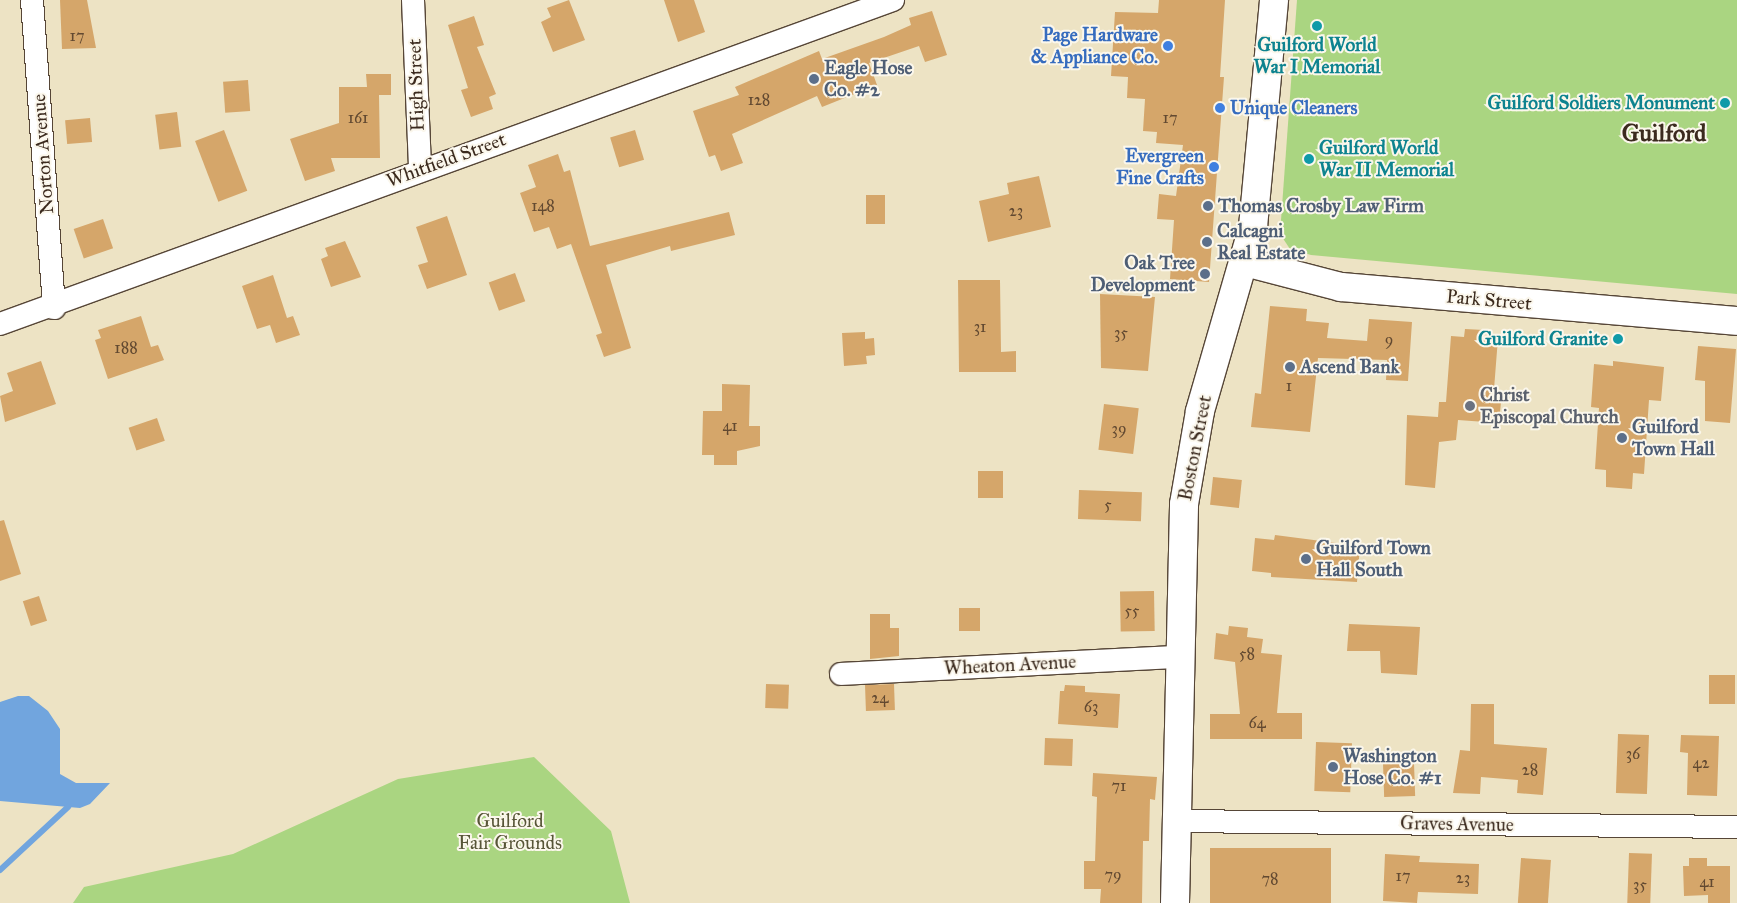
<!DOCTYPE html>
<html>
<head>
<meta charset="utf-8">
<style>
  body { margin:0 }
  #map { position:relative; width:1737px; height:903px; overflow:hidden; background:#ede3c4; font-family:"IM FELL Great Primer",serif }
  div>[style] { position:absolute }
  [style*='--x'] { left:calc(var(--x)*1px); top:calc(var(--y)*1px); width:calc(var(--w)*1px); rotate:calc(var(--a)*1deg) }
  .green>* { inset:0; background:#aad581 }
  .water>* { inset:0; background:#71a5de }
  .stream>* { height:6px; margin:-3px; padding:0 3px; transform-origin:3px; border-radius:3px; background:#71a5de }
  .building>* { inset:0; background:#d5a66a; transform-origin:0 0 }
  .roads { filter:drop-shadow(1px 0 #564637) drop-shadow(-1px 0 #564637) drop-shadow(0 1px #564637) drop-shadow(0 -1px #564637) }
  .minor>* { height:22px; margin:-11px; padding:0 11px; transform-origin:11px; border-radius:11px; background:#fff }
  .tertiary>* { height:28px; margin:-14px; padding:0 14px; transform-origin:14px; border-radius:14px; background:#fff }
  .secondary>* { height:28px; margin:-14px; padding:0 14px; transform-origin:14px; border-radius:14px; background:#fff }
  .dots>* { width:14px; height:14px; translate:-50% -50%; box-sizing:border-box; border:2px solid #fbf7ec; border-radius:50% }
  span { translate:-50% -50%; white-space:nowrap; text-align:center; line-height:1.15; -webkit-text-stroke:4px #fbf7ec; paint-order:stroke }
  .number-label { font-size:16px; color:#624931 }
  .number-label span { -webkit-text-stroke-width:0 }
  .shop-label { font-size:19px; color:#366cbe; font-weight:700 }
  .right { translate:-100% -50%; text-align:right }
  .left { translate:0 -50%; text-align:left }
  .culture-label { font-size:19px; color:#0d838f; font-weight:700 }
  .service-label { font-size:19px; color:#4e5e75; font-weight:700 }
  .street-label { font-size:19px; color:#3b2a1e }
  .worship-label { font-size:19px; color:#5b616d; font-weight:700 }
  .park-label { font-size:19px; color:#575537 }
  .district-label { font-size:24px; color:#3b2a1e; font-weight:700 }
</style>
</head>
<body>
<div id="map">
  <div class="green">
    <i style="clip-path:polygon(1297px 0,1737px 0,1737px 294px,1311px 255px,1290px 249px,1280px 234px)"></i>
    <i style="clip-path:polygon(534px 757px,611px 831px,630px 903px,73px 903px,84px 887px,233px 854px,398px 779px)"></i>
  </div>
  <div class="water">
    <i style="clip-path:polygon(18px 696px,29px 696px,48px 711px,60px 729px,60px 774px,76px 783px,110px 783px,90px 804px,80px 808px,0 801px,0 702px)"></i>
  </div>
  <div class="stream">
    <i style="--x:0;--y:870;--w:93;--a:-42.8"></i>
  </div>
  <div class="building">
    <i style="clip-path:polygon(60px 0,87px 0,96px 48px,62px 49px)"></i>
    <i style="clip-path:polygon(569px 0,585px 40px,553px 52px,541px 22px,551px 17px,547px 8px)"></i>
    <i style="clip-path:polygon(664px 0,694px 0,705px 32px,678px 42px)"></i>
    <i style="clip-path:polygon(1159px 0,1225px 0,1220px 77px,1224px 77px,1209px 282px,1170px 279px,1174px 220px,1157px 219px,1159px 194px,1176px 196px,1183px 145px,1156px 143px,1157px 132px,1143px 131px,1145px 99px,1127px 98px,1128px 77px,1111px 76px,1115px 12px,1158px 13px)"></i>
    <i style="clip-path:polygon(932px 11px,947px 55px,925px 62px,919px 46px,869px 63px,877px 85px,822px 107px,817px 96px,732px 134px,743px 163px,721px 171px,715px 155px,709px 157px,693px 111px,739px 95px,735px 87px,819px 51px,822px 59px,884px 37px,911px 25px,909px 18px)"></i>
    <i style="clip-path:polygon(474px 16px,484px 45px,477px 47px,496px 94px,489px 97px,493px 109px,471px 117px,461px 90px,468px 88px,448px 25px)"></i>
    <i style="clip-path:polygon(366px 74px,391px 74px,391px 95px,379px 95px,380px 158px,331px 158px,335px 171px,305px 181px,290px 139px,339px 123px,339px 87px,367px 87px)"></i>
    <i style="left:248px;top:80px;width:31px;height:25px;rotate:86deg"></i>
    <i style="left:177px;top:112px;width:35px;height:22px;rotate:83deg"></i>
    <i style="left:90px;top:118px;width:24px;height:25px;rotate:85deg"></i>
    <i style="left:224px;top:130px;width:65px;height:31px;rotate:69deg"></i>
    <i style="left:635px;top:130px;width:31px;height:26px;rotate:73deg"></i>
    <i style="clip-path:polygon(558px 154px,564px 172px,570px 170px,590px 246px,729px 212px,735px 235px,671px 251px,670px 246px,606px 265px,631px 348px,604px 357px,596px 335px,602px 333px,571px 244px,557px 249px,549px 227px,534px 232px,520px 193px,536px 187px,528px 165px)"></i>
    <i style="clip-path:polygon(1039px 176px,1051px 227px,988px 242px,979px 201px,1009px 194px,1007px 183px)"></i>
    <i style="left:866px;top:195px;width:19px;height:29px"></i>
    <i style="clip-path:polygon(447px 216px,467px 275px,427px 289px,418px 265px,428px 262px,416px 227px)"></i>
    <i style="left:103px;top:219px;width:31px;height:31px;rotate:71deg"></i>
    <i style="clip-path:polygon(345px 241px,361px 277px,331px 287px,321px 259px,328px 256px,325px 248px)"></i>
    <i style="left:515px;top:273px;width:30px;height:28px;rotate:70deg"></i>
    <i style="clip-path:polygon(273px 275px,287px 318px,293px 316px,300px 335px,276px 343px,270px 325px,257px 329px,242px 286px)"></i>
    <i style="clip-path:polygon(958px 280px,1000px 280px,1001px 352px,1016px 351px,1016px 372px,959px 372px)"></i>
    <i style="clip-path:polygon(1100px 294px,1155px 297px,1148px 371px,1101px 368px)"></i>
    <i style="clip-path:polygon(1270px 306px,1307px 309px,1306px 321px,1329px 323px,1327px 338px,1367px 341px,1369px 319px,1412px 322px,1408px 381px,1386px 380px,1387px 360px,1318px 358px,1310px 432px,1251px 427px,1255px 393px,1261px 394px)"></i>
    <i style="clip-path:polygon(141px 316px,151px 347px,158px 345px,164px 360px,108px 379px,95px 340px,101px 338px,98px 330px)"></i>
    <i style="clip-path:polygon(1465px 329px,1484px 330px,1483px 337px,1498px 338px,1493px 402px,1501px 402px,1499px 423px,1458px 420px,1456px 440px,1439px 442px,1435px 488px,1405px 485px,1407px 415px,1438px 417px,1439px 402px,1446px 402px,1451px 336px,1464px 337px)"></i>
    <i style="clip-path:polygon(865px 332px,865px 339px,874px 338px,875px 355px,866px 356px,867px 364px,844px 366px,842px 333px)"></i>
    <i style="clip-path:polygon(1698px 346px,1736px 349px,1730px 423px,1705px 421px,1705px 381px,1695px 380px)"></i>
    <i style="clip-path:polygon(41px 361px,56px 404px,5px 422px,0 396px,13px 391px,7px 373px)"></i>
    <i style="clip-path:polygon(1613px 361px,1664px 367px,1661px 401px,1649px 400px,1644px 474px,1633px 473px,1632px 489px,1606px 487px,1606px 470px,1595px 469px,1599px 408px,1591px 407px,1594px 364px,1613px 366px)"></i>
    <i style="clip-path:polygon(722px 384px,750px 385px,749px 426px,760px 426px,760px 446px,737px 451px,737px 465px,714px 465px,714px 455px,702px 455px,703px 411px,722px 411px)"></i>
    <i style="left:1104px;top:404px;width:35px;height:46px;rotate:7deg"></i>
    <i style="left:157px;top:418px;width:24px;height:30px;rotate:71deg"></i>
    <i style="left:978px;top:471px;width:25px;height:27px"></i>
    <i style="left:1213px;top:477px;width:29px;height:28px;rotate:6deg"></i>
    <i style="left:1079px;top:490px;width:63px;height:29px;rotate:2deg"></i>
    <i style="clip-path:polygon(4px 520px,21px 574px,0 581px,0 521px)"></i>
    <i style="clip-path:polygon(1275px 535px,1360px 546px,1357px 582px,1271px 577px,1271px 573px,1252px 571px,1255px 538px,1274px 540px)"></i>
    <i style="left:1154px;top:591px;width:40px;height:34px;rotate:89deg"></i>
    <i style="left:39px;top:596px;width:26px;height:17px;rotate:72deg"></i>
    <i style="left:959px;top:608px;width:21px;height:23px"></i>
    <i style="clip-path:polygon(870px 614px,890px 614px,890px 628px,899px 628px,899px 656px,870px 659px)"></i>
    <i style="clip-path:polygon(1349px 624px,1420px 627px,1417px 675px,1381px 673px,1380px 651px,1347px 651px)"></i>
    <i style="clip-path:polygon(1229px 626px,1248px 628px,1247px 637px,1263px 639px,1261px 653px,1282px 655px,1277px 713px,1302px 713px,1302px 739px,1210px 739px,1210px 714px,1240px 714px,1235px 662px,1214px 659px,1216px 633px,1228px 635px)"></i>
    <i style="left:1709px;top:675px;width:26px;height:29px"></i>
    <i style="left:766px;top:684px;width:23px;height:24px;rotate:2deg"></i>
    <i style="left:894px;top:684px;width:26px;height:29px;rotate:88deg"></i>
    <i style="clip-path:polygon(1065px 685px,1085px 686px,1085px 692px,1120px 694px,1118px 728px,1058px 724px,1060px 691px,1064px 691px)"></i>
    <i style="clip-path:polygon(1471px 704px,1494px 704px,1494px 744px,1547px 748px,1543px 795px,1517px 793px,1518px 780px,1481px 777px,1480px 794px,1453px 793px,1460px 750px,1470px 751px)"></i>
    <i style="left:1618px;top:734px;width:31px;height:59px;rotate:2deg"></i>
    <i style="clip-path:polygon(1681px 735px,1719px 736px,1717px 796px,1687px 795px,1688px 753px,1680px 752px)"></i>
    <i style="left:1045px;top:738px;width:28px;height:27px;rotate:2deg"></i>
    <i style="left:1316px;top:742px;width:36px;height:49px;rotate:2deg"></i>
    <i style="left:1414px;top:763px;width:33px;height:31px;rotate:88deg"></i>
    <i style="clip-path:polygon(1093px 773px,1157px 777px,1155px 800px,1150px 799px,1149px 841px,1143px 841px,1142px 903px,1100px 903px,1101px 889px,1084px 889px,1084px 861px,1095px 861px,1097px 797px,1092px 796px)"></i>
    <i style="left:1210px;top:848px;width:121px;height:55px"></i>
    <i style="left:1629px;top:853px;width:23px;height:50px;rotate:2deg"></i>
    <i style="clip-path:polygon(1385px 854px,1420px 856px,1419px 862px,1479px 864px,1478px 894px,1418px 892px,1417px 903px,1383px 901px)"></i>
    <i style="left:1521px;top:858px;width:30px;height:45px;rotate:4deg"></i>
    <i style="clip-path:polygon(1689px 858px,1707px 858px,1707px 866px,1730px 866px,1730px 903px,1708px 903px,1708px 895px,1684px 896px,1683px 866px,1689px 866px)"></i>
  </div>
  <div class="roads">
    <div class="minor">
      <i style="--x:32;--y:0;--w:309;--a:85.9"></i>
      <i style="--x:413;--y:0;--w:169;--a:87.6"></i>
      <i style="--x:0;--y:324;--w:950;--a:-19.94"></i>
      <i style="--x:841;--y:674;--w:338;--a:-2.9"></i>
      <i style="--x:1176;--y:821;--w:561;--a:0.61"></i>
    </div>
    <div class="tertiary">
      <i style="--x:1245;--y:262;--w:99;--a:14.6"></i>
      <i style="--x:1341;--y:287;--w:397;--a:4.9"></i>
    </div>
    <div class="secondary">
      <i style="--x:1175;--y:903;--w:399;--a:-88.7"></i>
      <i style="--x:1184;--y:504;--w:94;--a:-80.2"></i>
      <i style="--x:1200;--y:411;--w:191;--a:-73.9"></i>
      <i style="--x:1253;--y:227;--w:228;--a:-84.7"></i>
    </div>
  </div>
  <div class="dots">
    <i style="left:1317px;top:26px;background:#0f9aa8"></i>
    <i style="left:1168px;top:46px;background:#3f7fe0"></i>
    <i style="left:814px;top:79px;background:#5c6f8a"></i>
    <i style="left:1725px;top:103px;background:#0f9aa8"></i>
    <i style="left:1220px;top:108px;background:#3f7fe0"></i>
    <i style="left:1309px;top:159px;background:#0f9aa8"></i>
    <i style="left:1214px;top:167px;background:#3f7fe0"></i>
    <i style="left:1208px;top:206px;background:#5c6f8a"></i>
    <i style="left:1207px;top:242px;background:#5c6f8a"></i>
    <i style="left:1205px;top:274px;background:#5c6f8a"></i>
    <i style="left:1618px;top:339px;background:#0f9aa8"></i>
    <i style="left:1290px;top:367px;background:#5c6f8a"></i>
    <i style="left:1470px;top:406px;background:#6b7280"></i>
    <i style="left:1622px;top:438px;background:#5c6f8a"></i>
    <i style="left:1306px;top:559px;background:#5c6f8a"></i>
    <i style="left:1333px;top:767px;background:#5c6f8a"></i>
  </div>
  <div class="number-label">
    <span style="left:77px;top:36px">17</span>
    <span style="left:759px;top:100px">128</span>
    <span style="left:358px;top:118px">161</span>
    <span style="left:1170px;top:118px">17</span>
    <span style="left:543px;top:206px">148</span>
    <span style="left:1016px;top:211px">23</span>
    <span style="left:980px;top:327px">31</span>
    <span style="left:1121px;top:333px">35</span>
    <span style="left:1389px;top:340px">9</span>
    <span style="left:126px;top:348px">188</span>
    <span style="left:1289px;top:386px">1</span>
    <span style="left:730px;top:426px">41</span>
    <span style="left:1119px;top:429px">39</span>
    <span style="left:1108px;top:505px">5</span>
    <span style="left:1132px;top:611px">55</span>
    <span style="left:1247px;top:654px">58</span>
    <span style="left:880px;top:698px">24</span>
    <span style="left:1091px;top:707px">63</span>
    <span style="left:1257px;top:723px">64</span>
    <span style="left:1633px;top:754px">36</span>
    <span style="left:1701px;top:763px">42</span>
    <span style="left:1530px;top:770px">28</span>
    <span style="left:1119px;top:786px">71</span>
    <span style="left:1113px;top:875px">79</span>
    <span style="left:1403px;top:876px">17</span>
    <span style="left:1463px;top:878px">23</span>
    <span style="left:1270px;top:879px">78</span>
    <span style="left:1707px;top:882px">41</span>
    <span style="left:1640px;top:885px">35</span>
  </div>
  <div class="shop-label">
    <span class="right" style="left:1158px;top:46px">Page Hardware<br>&amp; Appliance Co.</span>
    <span class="left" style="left:1230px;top:108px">Unique Cleaners</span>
    <span class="right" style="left:1204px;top:167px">Evergreen<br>Fine Crafts</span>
  </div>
  <div class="culture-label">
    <span style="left:1317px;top:56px">Guilford World<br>War I Memorial</span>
    <span class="right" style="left:1715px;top:103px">Guilford Soldiers Monument</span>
    <span class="left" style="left:1319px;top:159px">Guilford World<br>War II Memorial</span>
    <span class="right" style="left:1608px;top:339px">Guilford Granite</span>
  </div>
  <div class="service-label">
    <span class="left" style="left:824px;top:79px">Eagle Hose<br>Co. #2</span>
    <span class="left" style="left:1218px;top:206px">Thomas Crosby Law Firm</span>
    <span class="left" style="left:1217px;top:242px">Calcagni<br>Real Estate</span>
    <span class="right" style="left:1195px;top:274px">Oak Tree<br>Development</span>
    <span class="left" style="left:1300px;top:367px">Ascend Bank</span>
    <span class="left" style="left:1632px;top:438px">Guilford<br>Town Hall</span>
    <span class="left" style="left:1316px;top:559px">Guilford Town<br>Hall South</span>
    <span class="left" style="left:1343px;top:767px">Washington<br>Hose Co. #1</span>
  </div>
  <div class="street-label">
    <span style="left:416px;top:85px;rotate:-92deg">High Street</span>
    <span style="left:43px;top:154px;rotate:-94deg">Norton Avenue</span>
    <span style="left:446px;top:160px;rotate:-20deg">Whitfield Street</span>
    <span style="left:1489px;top:300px;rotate:5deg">Park Street</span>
    <span style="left:1195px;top:448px;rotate:-79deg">Boston Street</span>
    <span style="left:1010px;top:665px;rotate:-3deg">Wheaton Avenue</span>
    <span style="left:1457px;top:824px;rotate:1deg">Graves Avenue</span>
  </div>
  <div class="worship-label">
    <span class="left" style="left:1480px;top:406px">Christ<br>Episcopal Church</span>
  </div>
  <div class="park-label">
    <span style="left:510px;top:832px">Guilford<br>Fair Grounds</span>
  </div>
  <div class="district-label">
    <span style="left:1664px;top:134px">Guilford</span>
  </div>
</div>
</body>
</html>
